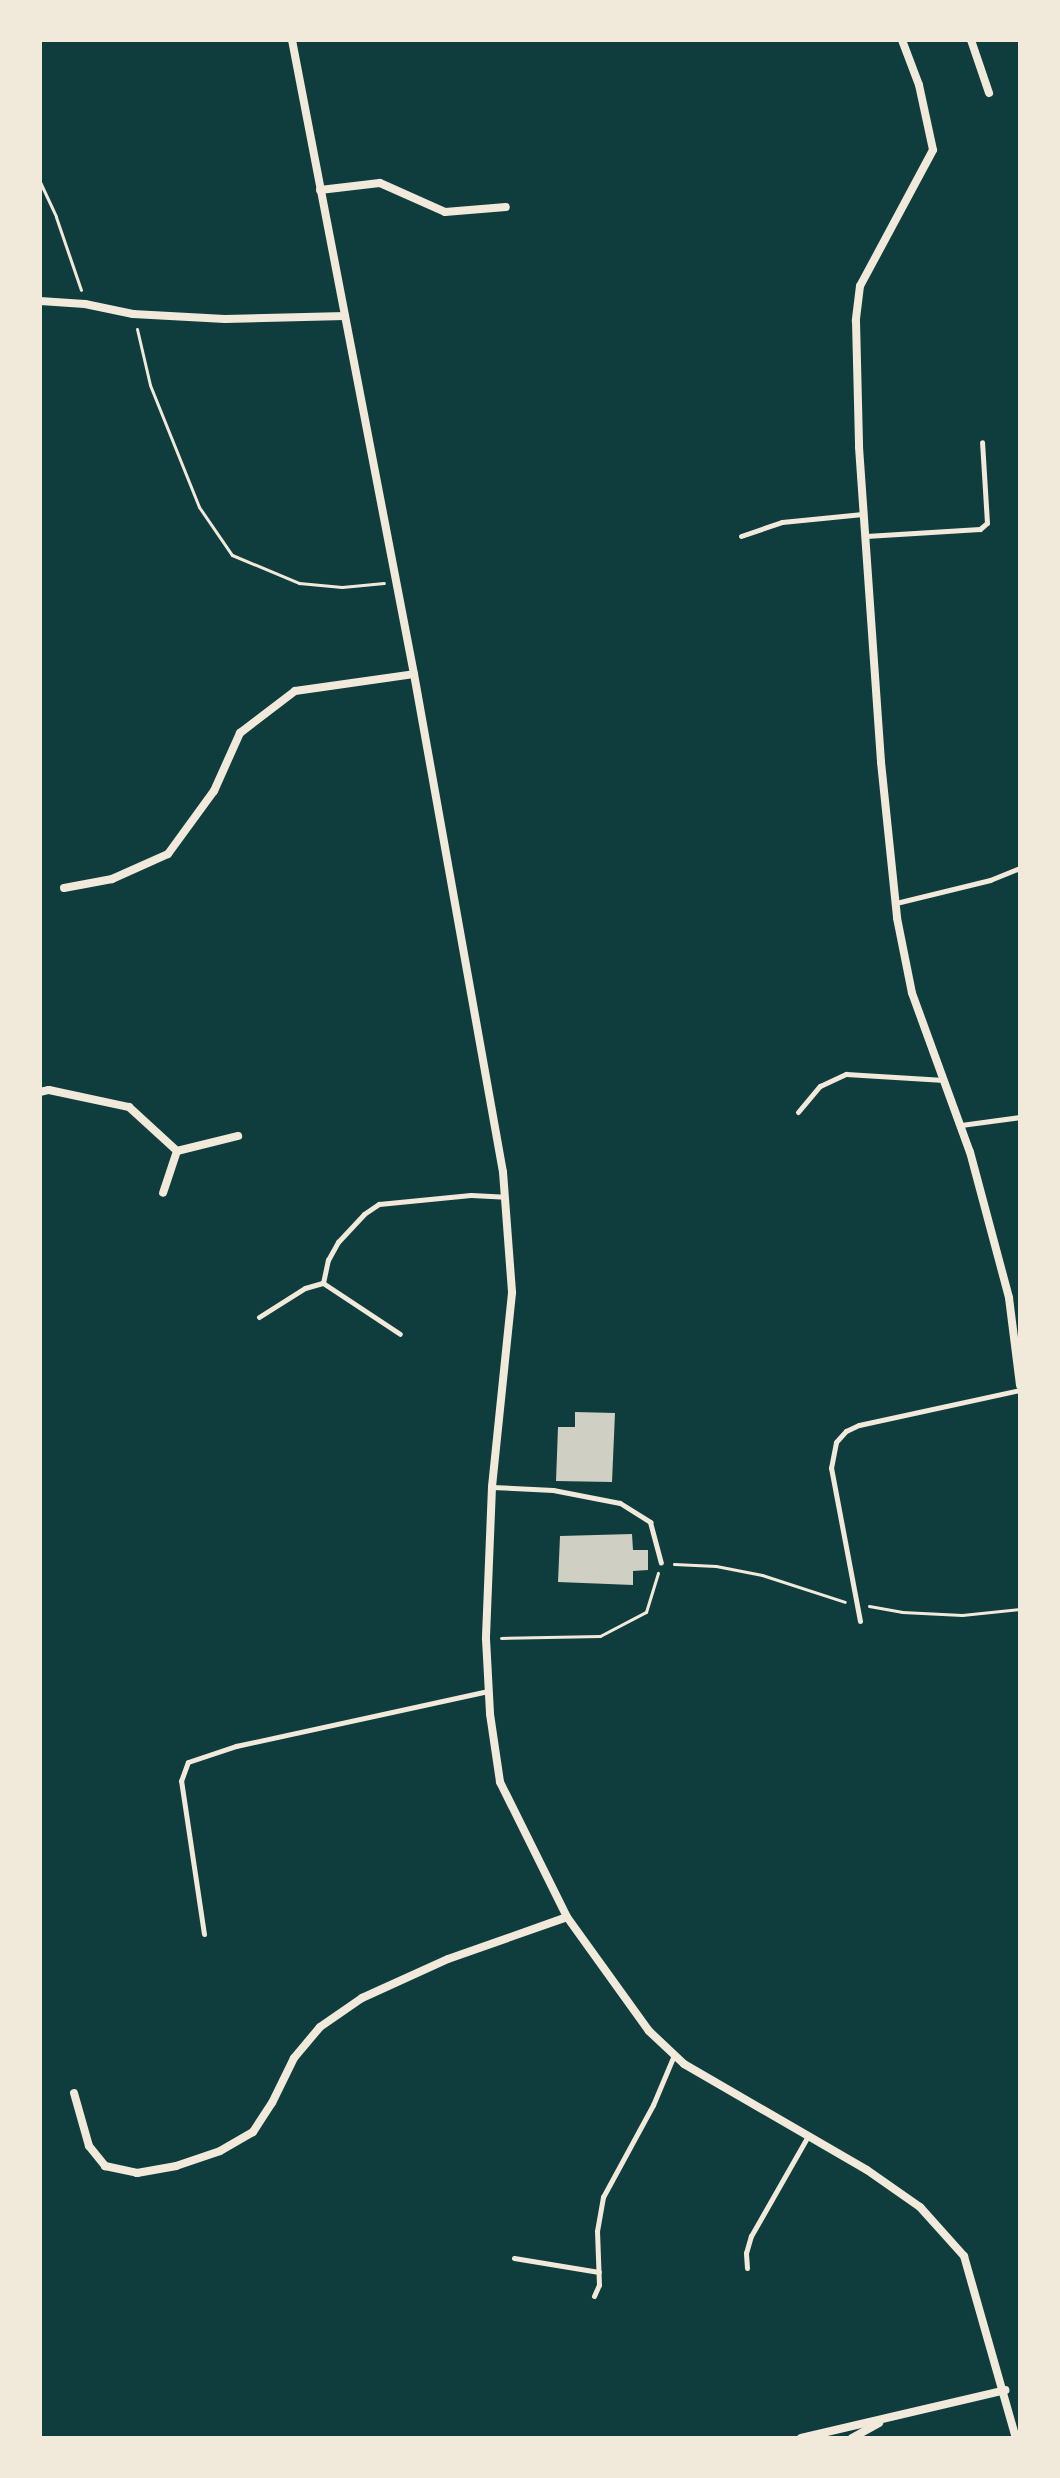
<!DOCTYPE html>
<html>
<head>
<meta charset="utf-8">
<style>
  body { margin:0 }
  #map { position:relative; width:1060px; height:2478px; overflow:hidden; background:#0f3d3e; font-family:Overpass,sans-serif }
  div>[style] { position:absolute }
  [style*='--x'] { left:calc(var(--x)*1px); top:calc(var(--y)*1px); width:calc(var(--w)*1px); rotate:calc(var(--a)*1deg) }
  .building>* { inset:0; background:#cfcfc3 }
  .path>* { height:3px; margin:-1.5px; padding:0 1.5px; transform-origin:1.5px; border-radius:1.5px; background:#f1e9da }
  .service>* { height:5px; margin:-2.5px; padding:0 2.5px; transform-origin:2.5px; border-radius:2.5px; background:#f1e9da }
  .minor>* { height:8px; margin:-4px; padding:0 4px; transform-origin:4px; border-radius:4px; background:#f1e9da }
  span { translate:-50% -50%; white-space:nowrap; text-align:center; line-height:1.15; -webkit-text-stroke:7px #f1e9da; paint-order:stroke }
  .frame { position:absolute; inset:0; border:42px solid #f1e9da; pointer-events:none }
</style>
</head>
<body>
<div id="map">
  <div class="building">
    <i style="clip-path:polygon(575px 1412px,615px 1413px,612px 1482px,556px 1481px,558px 1427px,575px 1427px)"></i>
    <i style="clip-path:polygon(632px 1534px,633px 1550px,648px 1550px,648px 1570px,633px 1571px,633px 1585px,558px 1582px,560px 1536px)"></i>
  </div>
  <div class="path">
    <i style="--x:40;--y:182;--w:38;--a:65"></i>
    <i style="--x:56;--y:217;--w:77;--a:71.1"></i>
    <i style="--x:137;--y:329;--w:57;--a:76.9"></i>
    <i style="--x:150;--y:385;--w:131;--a:68.1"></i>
    <i style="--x:199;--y:507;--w:58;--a:55.5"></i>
    <i style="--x:232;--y:555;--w:73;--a:22.7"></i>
    <i style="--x:299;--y:583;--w:43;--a:5.3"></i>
    <i style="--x:342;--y:587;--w:42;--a:-5.4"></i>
    <i style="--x:674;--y:1564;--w:42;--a:2.7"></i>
    <i style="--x:716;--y:1566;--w:47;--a:11.1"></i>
    <i style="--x:762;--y:1575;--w:87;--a:18"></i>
    <i style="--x:869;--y:1606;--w:34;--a:10"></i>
    <i style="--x:902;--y:1612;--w:60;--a:2.9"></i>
    <i style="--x:962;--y:1615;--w:58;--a:-5.9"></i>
    <i style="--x:501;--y:1638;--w:99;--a:-1.2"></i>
    <i style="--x:600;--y:1636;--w:52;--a:-27.6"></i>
    <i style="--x:646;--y:1612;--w:41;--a:-72.9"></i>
  </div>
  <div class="service">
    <i style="--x:741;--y:536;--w:43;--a:-18.9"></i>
    <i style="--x:782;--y:522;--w:81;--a:-5.6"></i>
    <i style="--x:866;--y:536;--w:114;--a:-3.5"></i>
    <i style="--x:980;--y:529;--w:9;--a:-41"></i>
    <i style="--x:987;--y:523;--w:81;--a:-93.5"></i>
    <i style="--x:896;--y:903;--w:97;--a:-13.7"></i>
    <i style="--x:990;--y:880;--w:32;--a:-22"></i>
    <i style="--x:798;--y:1112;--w:34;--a:-50"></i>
    <i style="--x:820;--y:1086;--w:29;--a:-25"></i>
    <i style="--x:846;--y:1074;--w:98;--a:3.5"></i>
    <i style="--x:961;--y:1125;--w:60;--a:-7.7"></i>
    <i style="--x:323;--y:1283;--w:24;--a:-78"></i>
    <i style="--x:328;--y:1260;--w:21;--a:-61"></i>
    <i style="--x:338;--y:1242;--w:38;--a:-47"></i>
    <i style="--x:364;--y:1214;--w:18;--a:-34"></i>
    <i style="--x:379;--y:1204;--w:92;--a:-5.6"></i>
    <i style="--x:471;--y:1195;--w:34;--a:3"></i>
    <i style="--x:323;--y:1283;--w:92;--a:33.5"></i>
    <i style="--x:259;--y:1317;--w:54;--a:-32.2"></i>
    <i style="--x:305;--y:1288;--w:19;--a:-16"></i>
    <i style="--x:492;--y:1487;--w:61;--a:2.8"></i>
    <i style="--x:553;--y:1490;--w:68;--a:11"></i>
    <i style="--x:620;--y:1503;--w:36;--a:32"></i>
    <i style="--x:650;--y:1522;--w:42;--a:75"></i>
    <i style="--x:860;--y:1621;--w:156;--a:-100.7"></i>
    <i style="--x:831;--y:1468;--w:26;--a:-79"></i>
    <i style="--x:836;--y:1442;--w:15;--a:-48"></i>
    <i style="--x:846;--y:1431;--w:14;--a:-25"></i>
    <i style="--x:859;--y:1425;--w:165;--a:-12.3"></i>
    <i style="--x:204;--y:1934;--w:155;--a:-98.5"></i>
    <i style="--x:181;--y:1781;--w:20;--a:-70"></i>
    <i style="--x:188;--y:1762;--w:51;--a:-18.4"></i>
    <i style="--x:236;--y:1746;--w:258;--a:-12.3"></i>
    <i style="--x:514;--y:2258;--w:86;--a:9.4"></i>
    <i style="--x:747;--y:2268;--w:15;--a:-94"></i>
    <i style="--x:746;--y:2253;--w:18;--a:-74"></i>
    <i style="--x:751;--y:2236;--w:113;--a:-60.3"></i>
    <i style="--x:594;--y:2296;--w:12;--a:-66"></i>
    <i style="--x:599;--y:2285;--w:54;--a:-92.1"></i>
    <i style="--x:597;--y:2231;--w:35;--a:-80"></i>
    <i style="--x:603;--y:2197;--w:105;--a:-61.5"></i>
    <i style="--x:653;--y:2105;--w:54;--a:-67.2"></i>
  </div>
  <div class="minor">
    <i style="--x:292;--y:40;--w:646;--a:79.11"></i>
    <i style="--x:414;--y:674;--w:506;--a:79.87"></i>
    <i style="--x:503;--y:1172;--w:121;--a:85.7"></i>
    <i style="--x:512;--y:1293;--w:195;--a:95.9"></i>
    <i style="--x:492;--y:1487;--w:152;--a:92.3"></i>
    <i style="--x:486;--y:1639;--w:75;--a:86.9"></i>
    <i style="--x:490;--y:1714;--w:69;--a:81.6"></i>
    <i style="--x:500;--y:1782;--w:151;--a:63.6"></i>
    <i style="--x:567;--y:1917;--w:140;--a:54.3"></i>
    <i style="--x:649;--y:2031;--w:48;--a:43.3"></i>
    <i style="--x:684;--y:2064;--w:211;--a:30.1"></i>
    <i style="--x:867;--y:2170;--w:65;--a:34.9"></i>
    <i style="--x:920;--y:2207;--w:66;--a:48.1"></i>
    <i style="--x:964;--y:2256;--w:189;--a:74.1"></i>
    <i style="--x:902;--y:40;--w:48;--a:69.3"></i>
    <i style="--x:919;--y:85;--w:66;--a:77.8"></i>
    <i style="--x:933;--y:150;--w:154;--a:118.2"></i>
    <i style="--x:860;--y:286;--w:35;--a:97"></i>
    <i style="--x:856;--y:321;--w:126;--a:88.6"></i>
    <i style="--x:859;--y:447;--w:316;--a:86"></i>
    <i style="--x:881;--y:762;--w:157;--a:84.1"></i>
    <i style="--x:897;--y:918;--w:76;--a:78.7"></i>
    <i style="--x:912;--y:993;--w:169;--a:70"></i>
    <i style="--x:970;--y:1152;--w:151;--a:75"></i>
    <i style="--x:1009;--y:1298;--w:88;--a:82.8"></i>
    <i style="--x:971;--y:40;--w:56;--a:71.2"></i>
    <i style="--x:320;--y:190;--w:60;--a:-6.7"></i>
    <i style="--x:380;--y:183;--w:71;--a:24"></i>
    <i style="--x:445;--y:212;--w:61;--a:-4.7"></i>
    <i style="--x:40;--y:301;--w:45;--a:3.8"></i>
    <i style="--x:85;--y:304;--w:49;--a:11.8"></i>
    <i style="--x:133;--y:314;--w:92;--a:3.1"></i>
    <i style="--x:225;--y:319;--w:120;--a:-1.4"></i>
    <i style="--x:64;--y:888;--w:49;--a:-10.6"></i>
    <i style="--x:112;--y:879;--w:61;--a:-24.1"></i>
    <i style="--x:168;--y:854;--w:78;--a:-53.9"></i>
    <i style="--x:214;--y:791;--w:64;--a:-65.9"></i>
    <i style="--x:240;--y:733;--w:69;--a:-37.4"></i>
    <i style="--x:295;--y:691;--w:120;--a:-8.1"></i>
    <i style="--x:40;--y:1092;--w:9;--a:-13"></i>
    <i style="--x:49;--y:1090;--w:82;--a:12"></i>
    <i style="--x:129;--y:1107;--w:65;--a:42.5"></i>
    <i style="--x:177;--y:1151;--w:44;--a:108.4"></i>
    <i style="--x:177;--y:1151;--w:63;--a:-13.8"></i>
    <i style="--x:74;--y:2093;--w:55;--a:74.2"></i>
    <i style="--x:89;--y:2146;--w:26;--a:51"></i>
    <i style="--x:105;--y:2166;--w:33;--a:12"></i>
    <i style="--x:137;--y:2173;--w:40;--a:-10"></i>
    <i style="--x:176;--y:2166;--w:46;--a:-18.8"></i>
    <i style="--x:220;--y:2151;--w:38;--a:-30"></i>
    <i style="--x:253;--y:2132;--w:35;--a:-57"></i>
    <i style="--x:272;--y:2103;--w:50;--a:-63.9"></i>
    <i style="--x:294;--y:2058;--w:40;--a:-50"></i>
    <i style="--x:320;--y:2027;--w:51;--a:-34.6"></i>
    <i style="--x:362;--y:1998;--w:94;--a:-24.4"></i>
    <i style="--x:448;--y:1959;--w:126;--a:-19.4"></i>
    <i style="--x:801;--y:2438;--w:210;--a:-13.2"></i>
    <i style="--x:852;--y:2438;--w:31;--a:-29"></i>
  </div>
  <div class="frame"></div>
</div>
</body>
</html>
